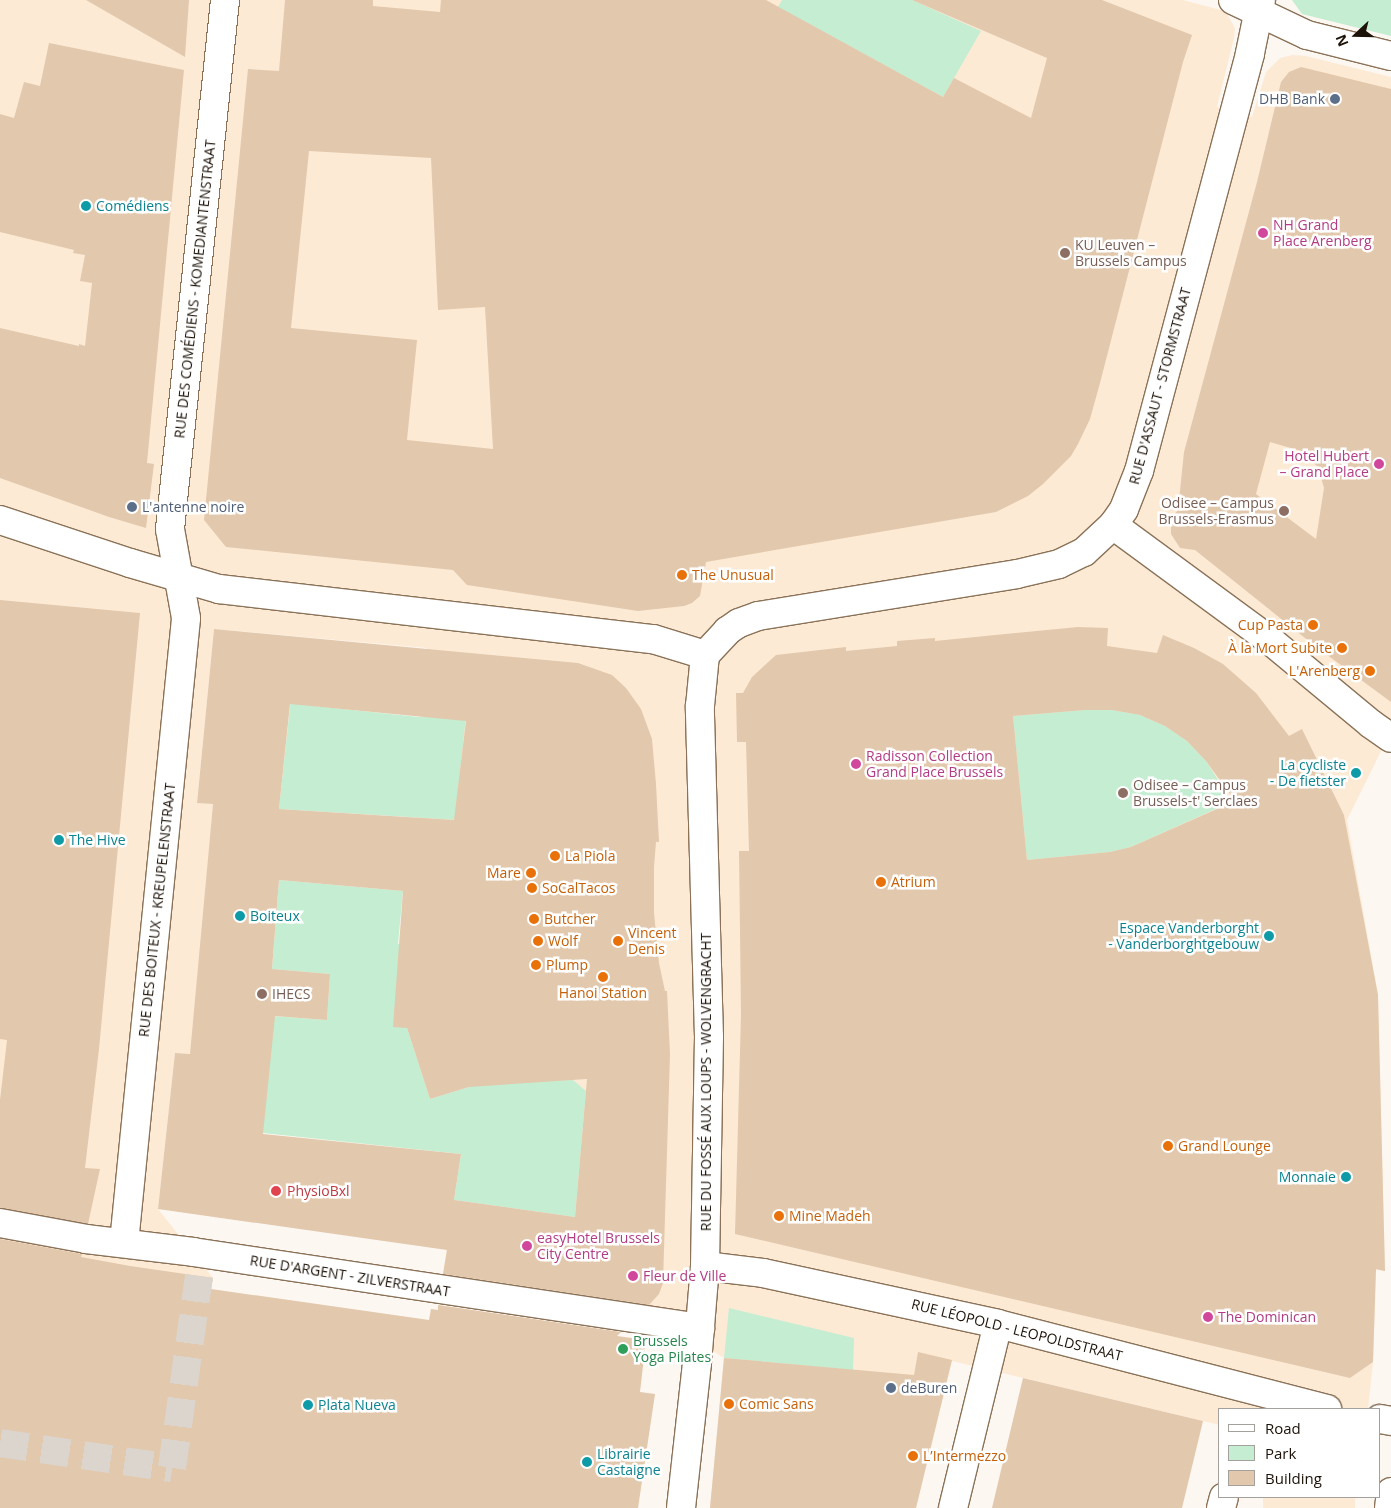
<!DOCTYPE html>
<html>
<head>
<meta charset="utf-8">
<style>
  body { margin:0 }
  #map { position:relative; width:1391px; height:1508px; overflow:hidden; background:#fdf7f1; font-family:"Open Sans",sans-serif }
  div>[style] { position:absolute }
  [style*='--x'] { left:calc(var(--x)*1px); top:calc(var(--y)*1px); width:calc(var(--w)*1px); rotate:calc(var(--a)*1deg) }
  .built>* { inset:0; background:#fdead5; transform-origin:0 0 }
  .green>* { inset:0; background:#c4edd2 }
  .building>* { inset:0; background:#e2c8ac }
  .minor-tunnel>* { height:28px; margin-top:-14px; transform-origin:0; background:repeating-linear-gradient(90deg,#dbd5ce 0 28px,transparent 0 42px) }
  .roads { filter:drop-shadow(1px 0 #8a7258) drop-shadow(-1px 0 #8a7258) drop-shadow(0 1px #8a7258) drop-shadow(0 -1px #8a7258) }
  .minor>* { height:28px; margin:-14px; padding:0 14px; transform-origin:14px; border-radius:14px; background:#fff }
  .dots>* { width:14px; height:14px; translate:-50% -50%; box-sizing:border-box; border:2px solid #fff; border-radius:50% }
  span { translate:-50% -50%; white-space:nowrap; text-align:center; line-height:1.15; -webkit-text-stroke:5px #fff; paint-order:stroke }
  .service-label { font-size:14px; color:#4e5e75 }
  .right { translate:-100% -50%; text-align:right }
  .left { translate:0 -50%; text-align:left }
  .culture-label { font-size:14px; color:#0d838f }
  .hotel-label { font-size:14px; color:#b23c85 }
  .education-label { font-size:14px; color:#785e54 }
  .street-label { font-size:14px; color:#1c1208 }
  .food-label { font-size:14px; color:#c56008 }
  .health-label { font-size:14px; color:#be3a42 }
  .leisure-label { font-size:14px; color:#27864d }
  .legend { position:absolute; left:1218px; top:1408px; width:162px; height:90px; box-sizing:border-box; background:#fff; border:1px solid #a4a09c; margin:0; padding:6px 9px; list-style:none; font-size:15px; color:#1c1208 }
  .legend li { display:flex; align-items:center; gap:10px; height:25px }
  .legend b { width:25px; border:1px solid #a4a09c }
  .north { position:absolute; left:1331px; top:10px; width:50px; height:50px; -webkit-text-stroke:4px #fff; paint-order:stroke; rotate:249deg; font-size:14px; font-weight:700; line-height:20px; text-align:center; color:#1c1208 }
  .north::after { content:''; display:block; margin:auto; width:18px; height:22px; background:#1c1208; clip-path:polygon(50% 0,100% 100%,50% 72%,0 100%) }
</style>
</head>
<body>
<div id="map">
  <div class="built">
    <i style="clip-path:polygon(0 0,1183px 0,1221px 10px,1227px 14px,1235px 28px,1234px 38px,1217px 107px,1252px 117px,1266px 72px,1280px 58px,1293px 55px,1306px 56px,1391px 77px,1391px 731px,1347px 820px,1378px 995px,1385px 1271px,1376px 1270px,1373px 1362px,1368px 1409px,1220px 1409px,1220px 1425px,952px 1361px,916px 1508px,710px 1508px,724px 1358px,637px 1303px,443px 1275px,454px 1200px,575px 1217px,586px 1092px,575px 1083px,484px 1082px,430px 1099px,408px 1028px,411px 984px,419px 711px,427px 648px,214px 629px,197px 802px,213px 804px,199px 963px,330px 974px,327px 1020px,260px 1015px,190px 1054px,175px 1053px,158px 1209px,213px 1278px,205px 1328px,0 1508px)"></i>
    <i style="left:1263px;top:1497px;width:92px;height:11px"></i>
  </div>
  <div class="green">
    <i style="clip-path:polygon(782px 0,912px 0,981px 31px,943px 97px,778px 7px)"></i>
    <i style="clip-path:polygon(1292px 0,1391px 0,1391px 36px,1302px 14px)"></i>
    <i style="clip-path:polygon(291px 697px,314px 706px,419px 717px,466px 716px,458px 791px,457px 820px,279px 809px)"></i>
    <i style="clip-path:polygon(1085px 710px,1112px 710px,1140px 715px,1165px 726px,1187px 741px,1206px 761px,1220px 783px,1229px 803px,1131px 847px,1110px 852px,1027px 860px,1013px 716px)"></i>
    <i style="clip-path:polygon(279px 880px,403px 891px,398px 944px,411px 946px,407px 1028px,430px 1099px,485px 1082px,573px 1080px,586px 1091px,575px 1217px,454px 1200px,461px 1154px,263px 1133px,259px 1015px,327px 1020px,330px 974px,272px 969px)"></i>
    <i style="clip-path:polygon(729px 1308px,854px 1338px,853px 1370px,724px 1358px)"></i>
  </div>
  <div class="building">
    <i style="clip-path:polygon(86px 0,189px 0,185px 57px)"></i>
    <i style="clip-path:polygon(evenodd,285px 0,373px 0,373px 6px,440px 12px,441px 0,766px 0,943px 97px,954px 78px,1031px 118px,1047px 58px,912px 0,1102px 0,1192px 35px,1183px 62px,1100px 383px,1090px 419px,1078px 444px,1071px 456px,1043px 484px,1028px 496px,996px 512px,706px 562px,700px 596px,692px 603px,684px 606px,638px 611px,467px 585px,453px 570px,226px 547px,204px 520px,248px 69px,279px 71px,285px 0,309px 151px,431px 158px,438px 310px,485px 307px,493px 449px,407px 440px,417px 340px,291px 328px,309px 151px)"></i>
    <i style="clip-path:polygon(49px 43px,184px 70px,147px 463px,154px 464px,146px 528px,109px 517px,0 478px,0 328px,79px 346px,79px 344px,85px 346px,92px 283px,80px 281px,85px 255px,73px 253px,74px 250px,0 232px,0 114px,14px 118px,24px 82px,40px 86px)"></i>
    <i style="clip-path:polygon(evenodd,1301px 67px,1391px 89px,1391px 702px,1315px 646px,1195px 550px,1180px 548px,1171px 534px,1171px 519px,1178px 510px,1184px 452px,1257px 182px,1281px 82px,1289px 72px,1301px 67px,1270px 442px,1301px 451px,1318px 467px,1324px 488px,1316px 539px,1256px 494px,1270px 442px)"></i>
    <i style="clip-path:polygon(0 600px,140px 613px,99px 1049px,85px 1168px,100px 1169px,88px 1224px,0 1208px,0 1100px,7px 1040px,0 1039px)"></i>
    <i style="clip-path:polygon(evenodd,1078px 627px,1108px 628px,1107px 646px,1157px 653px,1163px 635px,1194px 648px,1223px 664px,1256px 693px,1289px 736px,1302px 729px,1344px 815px,1378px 995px,1385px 1271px,1376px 1269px,1373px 1362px,1350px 1378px,735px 1234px,741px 1014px,739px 851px,749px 851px,746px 742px,737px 742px,736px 693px,743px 693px,752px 677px,776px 655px,846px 647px,846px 651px,897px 646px,897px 641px,935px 638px,935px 641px,1078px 627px,1085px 710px,1112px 710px,1140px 715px,1165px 726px,1187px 741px,1206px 761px,1235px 801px,1131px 847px,1110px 852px,1027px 860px,1013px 716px,1085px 710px)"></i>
    <i style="clip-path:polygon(evenodd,214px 629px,578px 663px,612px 675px,626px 688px,641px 709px,652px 739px,656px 784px,659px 842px,656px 842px,654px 867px,654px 913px,659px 963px,665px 991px,667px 991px,670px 1054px,663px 1283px,659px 1294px,649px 1305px,443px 1274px,447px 1250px,158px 1209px,175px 1053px,190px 1054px,213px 804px,197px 803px,214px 629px,290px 704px,466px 721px,454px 820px,279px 809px,290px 704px,214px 629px,279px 880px,403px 891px,393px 1027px,407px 1028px,430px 1099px,469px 1087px,587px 1079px,575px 1217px,454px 1200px,461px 1154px,263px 1134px,275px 1016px,327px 1020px,330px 974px,272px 969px,279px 880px)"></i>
    <i style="clip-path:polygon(0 1239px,82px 1254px,81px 1257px,130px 1266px,213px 1278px,211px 1289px,429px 1320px,431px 1309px,438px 1310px,438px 1305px,621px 1332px,617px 1336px,646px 1340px,640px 1392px,655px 1394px,638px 1508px,0 1508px)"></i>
    <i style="clip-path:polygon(918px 1352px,952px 1360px,916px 1508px,710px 1508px,724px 1358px,914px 1375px)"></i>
    <i style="clip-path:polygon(1023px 1378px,1203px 1421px,1182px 1508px,992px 1508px)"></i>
  </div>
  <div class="minor-tunnel">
    <i style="--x:0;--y:1443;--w:174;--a:8.3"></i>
    <i style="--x:172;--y:1468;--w:194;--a:-82"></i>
  </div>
  <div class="roads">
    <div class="minor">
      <i style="--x:1233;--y:0;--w:82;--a:25.3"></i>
      <i style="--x:1307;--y:35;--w:87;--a:14"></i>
      <i style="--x:0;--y:520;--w:137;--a:18.3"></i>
      <i style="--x:130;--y:563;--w:93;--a:16.3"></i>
      <i style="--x:219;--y:589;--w:437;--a:6.6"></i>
      <i style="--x:653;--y:639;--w:54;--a:17.1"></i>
      <i style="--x:1113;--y:525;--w:197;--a:36.3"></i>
      <i style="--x:1272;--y:642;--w:129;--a:39.6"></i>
      <i style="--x:1371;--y:724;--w:24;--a:35"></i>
      <i style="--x:705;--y:655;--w:33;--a:-47"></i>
      <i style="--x:727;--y:631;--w:14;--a:-34"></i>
      <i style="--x:739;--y:623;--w:20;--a:-20"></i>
      <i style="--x:758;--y:616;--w:262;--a:-9.2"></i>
      <i style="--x:1017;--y:574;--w:43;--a:-13.4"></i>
      <i style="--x:1059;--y:564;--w:28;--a:-26"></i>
      <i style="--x:1084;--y:552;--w:40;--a:-43"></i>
      <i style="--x:1113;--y:525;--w:19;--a:-55"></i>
      <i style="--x:1124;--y:509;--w:41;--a:-68.5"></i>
      <i style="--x:1139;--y:471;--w:432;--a:-75.1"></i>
      <i style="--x:1250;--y:53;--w:54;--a:-78.3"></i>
      <i style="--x:0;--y:1223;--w:87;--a:10.5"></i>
      <i style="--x:86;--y:1239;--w:108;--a:6.9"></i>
      <i style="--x:193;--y:1252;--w:513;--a:8.53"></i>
      <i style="--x:124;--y:1243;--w:628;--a:-84.33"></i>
      <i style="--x:186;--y:618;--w:90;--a:-100.2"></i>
      <i style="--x:170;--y:529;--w:532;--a:-84.06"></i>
      <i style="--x:705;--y:1266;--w:58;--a:6.9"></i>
      <i style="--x:763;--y:1273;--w:240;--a:12.2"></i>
      <i style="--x:998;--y:1324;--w:340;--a:14.5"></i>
      <i style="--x:1380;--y:1419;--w:11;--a:10"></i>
      <i style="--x:681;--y:1508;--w:146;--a:-83.7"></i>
      <i style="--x:697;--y:1363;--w:97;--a:-85.3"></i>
      <i style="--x:705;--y:1266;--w:229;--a:-89"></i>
      <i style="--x:709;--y:1037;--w:331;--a:-91.6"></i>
      <i style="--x:700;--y:706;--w:51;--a:-84.4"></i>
      <i style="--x:953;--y:1508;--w:189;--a:-76.3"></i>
      <i style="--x:1221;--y:1508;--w:11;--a:-75"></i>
      <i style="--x:1389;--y:1508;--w:16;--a:-83"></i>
    </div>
  </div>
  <div class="dots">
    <i style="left:1335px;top:99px;background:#5c6f8a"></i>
    <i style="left:86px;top:206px;background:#0f9aa8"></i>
    <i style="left:1263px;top:233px;background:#d1479c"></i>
    <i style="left:1065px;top:253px;background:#8d6e63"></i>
    <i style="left:1379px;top:464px;background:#d1479c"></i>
    <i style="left:132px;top:507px;background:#5c6f8a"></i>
    <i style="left:1284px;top:511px;background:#8d6e63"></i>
    <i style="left:682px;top:575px;background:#e8710a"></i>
    <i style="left:1313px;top:625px;background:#e8710a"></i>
    <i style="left:1342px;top:648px;background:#e8710a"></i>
    <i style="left:1370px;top:671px;background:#e8710a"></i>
    <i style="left:856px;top:764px;background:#d1479c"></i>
    <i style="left:1356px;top:773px;background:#0f9aa8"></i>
    <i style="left:1123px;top:793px;background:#8d6e63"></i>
    <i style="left:59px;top:840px;background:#0f9aa8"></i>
    <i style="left:555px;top:856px;background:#e8710a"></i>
    <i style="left:531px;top:873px;background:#e8710a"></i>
    <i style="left:881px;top:882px;background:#e8710a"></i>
    <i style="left:532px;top:888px;background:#e8710a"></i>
    <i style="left:240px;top:916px;background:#0f9aa8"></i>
    <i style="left:534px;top:919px;background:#e8710a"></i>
    <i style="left:1269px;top:936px;background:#0f9aa8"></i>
    <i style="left:538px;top:941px;background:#e8710a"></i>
    <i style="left:618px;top:941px;background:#e8710a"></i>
    <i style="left:536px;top:965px;background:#e8710a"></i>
    <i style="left:603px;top:977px;background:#e8710a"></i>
    <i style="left:262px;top:994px;background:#8d6e63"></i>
    <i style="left:1168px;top:1146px;background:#e8710a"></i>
    <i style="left:1346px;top:1177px;background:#0f9aa8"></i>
    <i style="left:276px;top:1191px;background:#e0444e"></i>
    <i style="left:779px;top:1216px;background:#e8710a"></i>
    <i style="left:527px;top:1246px;background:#d1479c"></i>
    <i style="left:633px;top:1276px;background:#d1479c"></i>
    <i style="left:1208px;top:1317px;background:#d1479c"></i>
    <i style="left:623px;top:1349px;background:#2e9e5b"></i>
    <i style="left:891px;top:1388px;background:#5c6f8a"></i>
    <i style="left:729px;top:1404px;background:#e8710a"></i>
    <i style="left:308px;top:1405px;background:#0f9aa8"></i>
    <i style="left:913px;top:1456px;background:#e8710a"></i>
    <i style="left:587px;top:1462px;background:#0f9aa8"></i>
  </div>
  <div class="service-label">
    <span class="right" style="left:1325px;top:99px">DHB Bank</span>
    <span class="left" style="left:142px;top:507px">L'antenne noire</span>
    <span class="left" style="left:901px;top:1388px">deBuren</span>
  </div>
  <div class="culture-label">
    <span class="left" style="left:96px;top:206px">Comédiens</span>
    <span class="right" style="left:1346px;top:773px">La cycliste<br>- De fietster</span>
    <span class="left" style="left:69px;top:840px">The Hive</span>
    <span class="left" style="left:250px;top:916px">Boiteux</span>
    <span class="right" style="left:1259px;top:936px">Espace Vanderborght<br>- Vanderborghtgebouw</span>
    <span class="right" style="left:1336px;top:1177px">Monnaie</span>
    <span class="left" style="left:318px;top:1405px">Plata Nueva</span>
    <span class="left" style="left:597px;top:1462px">Librairie<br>Castaigne</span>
  </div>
  <div class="hotel-label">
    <span class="left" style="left:1273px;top:233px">NH Grand<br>Place Arenberg</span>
    <span class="right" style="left:1369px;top:464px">Hotel Hubert<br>– Grand Place</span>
    <span class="left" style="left:866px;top:764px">Radisson Collection<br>Grand Place Brussels</span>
    <span class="left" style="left:537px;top:1246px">easyHotel Brussels<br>City Centre</span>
    <span class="left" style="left:643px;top:1276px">Fleur de Ville</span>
    <span class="left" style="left:1218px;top:1317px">The Dominican</span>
  </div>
  <div class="education-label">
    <span class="left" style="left:1075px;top:253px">KU Leuven –<br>Brussels Campus</span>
    <span class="right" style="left:1274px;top:511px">Odisee – Campus<br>Brussels-Erasmus</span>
    <span class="left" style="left:1133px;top:793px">Odisee – Campus<br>Brussels-t' Serclaes</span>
    <span class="left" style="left:272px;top:994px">IHECS</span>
  </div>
  <div class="street-label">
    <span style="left:195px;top:289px;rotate:-84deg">RUE DES COMÉDIENS - KOMEDIANTENSTRAAT</span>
    <span style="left:1160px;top:386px;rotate:-75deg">RUE D'ASSAUT - STORMSTRAAT</span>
    <span style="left:157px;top:910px;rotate:-84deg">RUE DES BOITEUX - KREUPELENSTRAAT</span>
    <span style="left:706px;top:1082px;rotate:-90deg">RUE DU FOSSÉ AUX LOUPS - WOLVENGRACHT</span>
    <span style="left:350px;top:1276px;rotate:9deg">RUE D'ARGENT - ZILVERSTRAAT</span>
    <span style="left:1017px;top:1330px;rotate:14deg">RUE LÉOPOLD - LEOPOLDSTRAAT</span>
  </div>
  <div class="food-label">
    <span class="left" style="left:692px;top:575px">The Unusual</span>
    <span class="right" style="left:1303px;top:625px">Cup Pasta</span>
    <span class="right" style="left:1332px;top:648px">À la Mort Subite</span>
    <span class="right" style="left:1360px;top:671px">L'Arenberg</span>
    <span class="left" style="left:565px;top:856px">La Piola</span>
    <span class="right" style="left:521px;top:873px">Mare</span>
    <span class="left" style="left:891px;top:882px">Atrium</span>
    <span class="left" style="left:542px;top:888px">SoCalTacos</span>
    <span class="left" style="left:544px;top:919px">Butcher</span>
    <span class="left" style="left:628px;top:941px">Vincent<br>Denis</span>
    <span class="left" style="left:548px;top:941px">Wolf</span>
    <span class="left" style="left:546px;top:965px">Plump</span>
    <span style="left:603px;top:993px">Hanoi Station</span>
    <span class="left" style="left:1178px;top:1146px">Grand Lounge</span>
    <span class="left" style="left:789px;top:1216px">Mine Madeh</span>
    <span class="left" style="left:739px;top:1404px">Comic Sans</span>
    <span class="left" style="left:923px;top:1456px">L’Intermezzo</span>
  </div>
  <div class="health-label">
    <span class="left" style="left:287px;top:1191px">PhysioBxl</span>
  </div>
  <div class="leisure-label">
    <span class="left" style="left:633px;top:1349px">Brussels<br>Yoga Pilates</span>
  </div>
  <ul class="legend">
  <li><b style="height:6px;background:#fff"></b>Road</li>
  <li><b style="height:14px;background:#c4edd2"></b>Park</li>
  <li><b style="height:14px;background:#e2c8ac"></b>Building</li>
  </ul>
  <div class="north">N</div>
</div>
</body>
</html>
